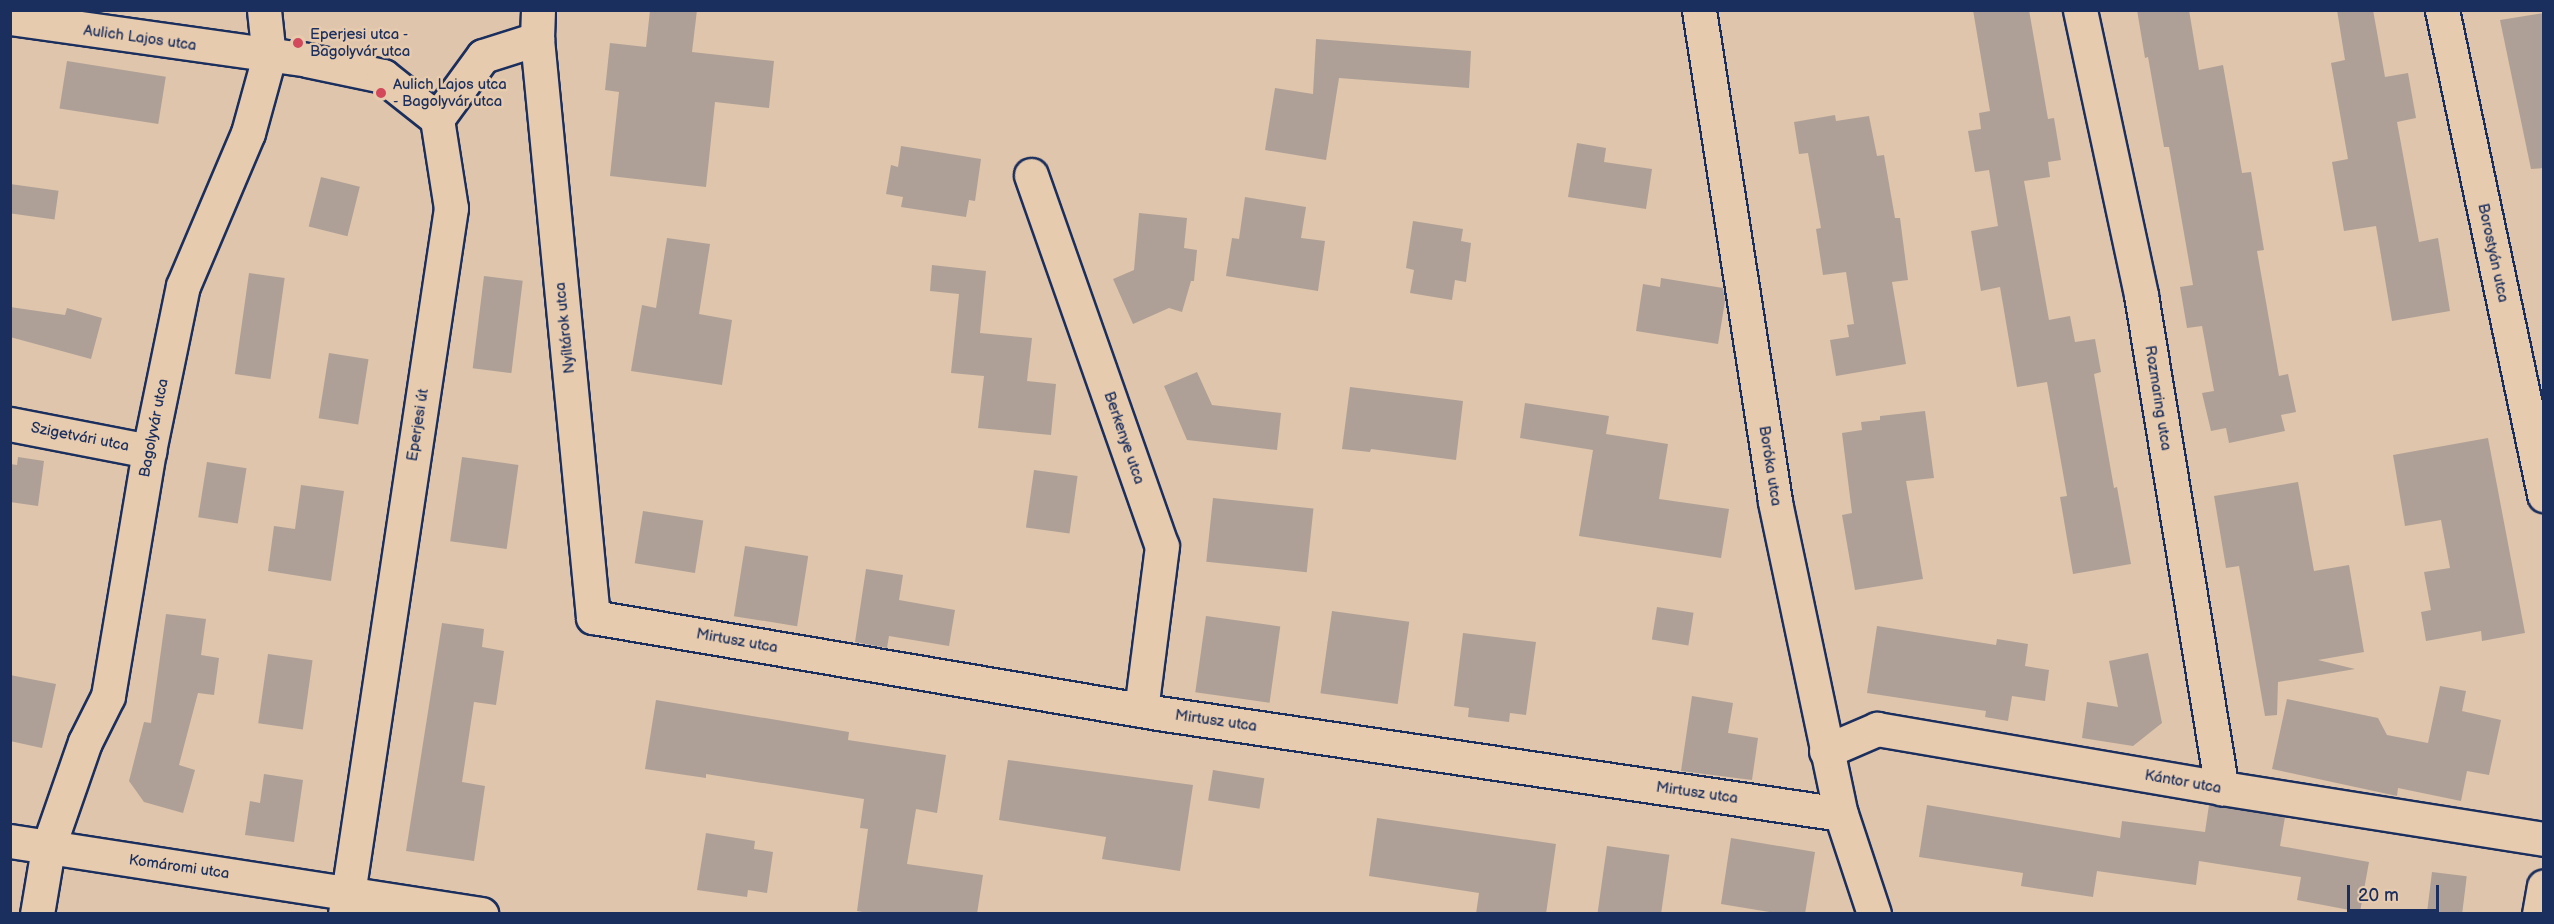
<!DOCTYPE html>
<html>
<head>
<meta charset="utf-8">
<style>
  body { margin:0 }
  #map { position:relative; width:2554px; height:924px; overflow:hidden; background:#dfc5ab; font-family:"Balsamiq Sans",sans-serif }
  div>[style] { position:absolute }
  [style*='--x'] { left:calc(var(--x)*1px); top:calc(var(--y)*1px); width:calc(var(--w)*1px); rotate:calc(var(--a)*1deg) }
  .building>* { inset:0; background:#aea097; transform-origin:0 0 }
  .roads { filter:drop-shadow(2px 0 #1b2f5e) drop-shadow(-2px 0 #1b2f5e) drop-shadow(0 2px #1b2f5e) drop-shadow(0 -2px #1b2f5e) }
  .minor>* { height:33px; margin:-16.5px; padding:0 16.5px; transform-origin:16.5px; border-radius:16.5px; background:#e7cbae }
  .dots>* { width:16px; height:16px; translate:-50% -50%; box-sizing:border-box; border:3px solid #e7cbae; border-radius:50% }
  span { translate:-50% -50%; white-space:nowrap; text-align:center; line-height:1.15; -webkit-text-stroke:5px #e7cbae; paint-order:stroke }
  .poi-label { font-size:15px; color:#1b2f5e }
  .left { translate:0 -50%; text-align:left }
  .street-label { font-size:15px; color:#1b2f5e }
  .frame { position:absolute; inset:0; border:12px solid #1b2f5e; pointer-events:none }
  .scale { position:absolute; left:2347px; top:885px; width:92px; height:27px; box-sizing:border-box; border:3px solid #1b2f5e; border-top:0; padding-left:8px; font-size:18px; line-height:21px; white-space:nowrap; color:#1b2f5e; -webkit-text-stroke:4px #e7cbae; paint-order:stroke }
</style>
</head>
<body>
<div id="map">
  <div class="building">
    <i style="clip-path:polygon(650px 10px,697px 10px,692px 52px,774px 61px,769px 108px,715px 102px,706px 187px,610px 176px,619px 92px,605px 90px,610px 43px,646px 47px)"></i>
    <i style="clip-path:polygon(1973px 10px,2029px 10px,2048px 119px,2054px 118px,2061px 160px,2048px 162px,2050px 177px,2024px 181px,2049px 320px,2070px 316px,2075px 342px,2095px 339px,2101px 372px,2094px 374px,2114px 488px,2117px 487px,2131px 564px,2073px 574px,2060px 497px,2067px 496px,2047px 382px,2017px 387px,2000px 287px,1981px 291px,1971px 231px,1998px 226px,1989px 170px,1975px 172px,1968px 131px,1981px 129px,1979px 113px,1990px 111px)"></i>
    <i style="clip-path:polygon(2137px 10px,2189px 10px,2199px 70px,2223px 65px,2242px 173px,2251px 172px,2264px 250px,2257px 251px,2279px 376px,2288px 374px,2296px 412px,2281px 415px,2285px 431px,2229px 443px,2226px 428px,2211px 431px,2202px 393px,2214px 391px,2202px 326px,2187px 328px,2180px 287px,2193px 285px,2169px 147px,2164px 147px,2148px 57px,2145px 58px)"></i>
    <i style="clip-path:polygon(2337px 10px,2373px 10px,2385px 77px,2408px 73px,2416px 118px,2397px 122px,2419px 242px,2438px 238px,2450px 311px,2392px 321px,2376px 226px,2344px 231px,2332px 162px,2348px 159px,2331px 63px,2345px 60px)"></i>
    <i style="clip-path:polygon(2544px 13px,2544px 168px,2531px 169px,2500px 20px)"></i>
    <i style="clip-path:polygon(1316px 39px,1471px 51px,1469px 88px,1339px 78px,1326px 160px,1265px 150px,1275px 88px,1313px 94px)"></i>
    <i style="left:67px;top:61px;width:100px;height:48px;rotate:9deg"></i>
    <i style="clip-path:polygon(1835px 115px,1836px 121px,1869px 116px,1877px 156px,1884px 155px,1895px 218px,1900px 218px,1908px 280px,1892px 282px,1906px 364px,1836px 376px,1830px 340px,1849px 337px,1847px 325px,1854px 324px,1846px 272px,1823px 275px,1816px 229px,1821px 228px,1808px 153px,1799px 154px,1794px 122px)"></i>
    <i style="clip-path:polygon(1577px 143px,1606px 148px,1604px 162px,1652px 169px,1646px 209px,1568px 197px)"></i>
    <i style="clip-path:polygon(901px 146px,981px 159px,975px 201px,969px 200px,966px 217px,901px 207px,903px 197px,886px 194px,891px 165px,898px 167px)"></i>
    <i style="left:321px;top:177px;width:40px;height:51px;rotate:14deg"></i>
    <i style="left:10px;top:184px;width:49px;height:29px;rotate:8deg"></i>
    <i style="clip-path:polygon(1245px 197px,1306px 207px,1301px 238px,1325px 241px,1318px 291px,1226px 276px,1232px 238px,1239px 239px)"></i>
    <i style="clip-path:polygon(1139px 213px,1187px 218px,1184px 248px,1197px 250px,1194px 281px,1191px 281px,1182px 312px,1169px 308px,1133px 324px,1113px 279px,1134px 270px)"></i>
    <i style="clip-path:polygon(1413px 221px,1463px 229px,1461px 241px,1471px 243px,1466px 282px,1455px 280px,1452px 300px,1410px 293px,1414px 270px,1406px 268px)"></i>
    <i style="clip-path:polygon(667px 238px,710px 244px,699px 314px,732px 320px,722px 385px,631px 371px,642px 305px,656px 308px)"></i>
    <i style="clip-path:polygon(932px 265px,986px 271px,980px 333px,1032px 338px,1027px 381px,1056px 384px,1051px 435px,978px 428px,984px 376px,951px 373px,959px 294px,930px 291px)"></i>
    <i style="left:249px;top:273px;width:36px;height:102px;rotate:8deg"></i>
    <i style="left:484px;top:276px;width:39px;height:93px;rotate:7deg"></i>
    <i style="clip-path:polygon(1661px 278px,1723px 288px,1725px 301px,1718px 344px,1636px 331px,1643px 284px,1660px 287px)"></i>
    <i style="clip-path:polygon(10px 307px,65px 315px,67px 308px,102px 318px,91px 359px,10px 337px)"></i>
    <i style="left:329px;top:353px;width:40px;height:66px;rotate:9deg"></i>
    <i style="clip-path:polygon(1197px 372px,1212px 405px,1281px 413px,1277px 450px,1187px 440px,1164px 386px)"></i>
    <i style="clip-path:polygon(1350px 387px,1463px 401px,1456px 460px,1371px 449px,1370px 452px,1342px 449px)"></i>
    <i style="clip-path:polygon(1525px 403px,1609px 416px,1606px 434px,1668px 444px,1659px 499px,1729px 509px,1721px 558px,1579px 536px,1593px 450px,1520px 438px)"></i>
    <i style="clip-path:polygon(1925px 411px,1934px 478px,1906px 481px,1923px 579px,1855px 590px,1842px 515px,1852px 513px,1842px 433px,1862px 430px,1861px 422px,1880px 420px,1880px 416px)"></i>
    <i style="clip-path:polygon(2488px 438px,2525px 633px,2482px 641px,2481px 631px,2426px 641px,2421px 612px,2431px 610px,2424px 572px,2450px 568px,2441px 520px,2405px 526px,2393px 455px)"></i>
    <i style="clip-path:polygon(18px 457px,44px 461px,38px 506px,10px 502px,10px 464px,17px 465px)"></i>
    <i style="left:462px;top:457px;width:57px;height:85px;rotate:8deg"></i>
    <i style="left:207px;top:462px;width:40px;height:56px;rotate:9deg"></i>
    <i style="left:1034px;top:470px;width:44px;height:58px;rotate:8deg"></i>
    <i style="clip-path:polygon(2298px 482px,2314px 571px,2349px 565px,2364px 652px,2318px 660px,2355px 669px,2278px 682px,2277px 715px,2265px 716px,2239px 566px,2226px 568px,2214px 496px)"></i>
    <i style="clip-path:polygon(301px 485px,344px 491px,331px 581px,268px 571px,274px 526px,295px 529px)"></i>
    <i style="left:1213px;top:498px;width:101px;height:64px;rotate:6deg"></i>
    <i style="left:643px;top:511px;width:61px;height:53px;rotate:9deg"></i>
    <i style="left:745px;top:546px;width:64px;height:71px;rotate:9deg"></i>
    <i style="clip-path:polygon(866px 569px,903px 575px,899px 600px,955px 610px,949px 646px,889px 636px,887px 648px,855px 642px)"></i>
    <i style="left:1657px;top:607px;width:37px;height:33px;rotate:9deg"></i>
    <i style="left:1332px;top:611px;width:78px;height:83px;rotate:8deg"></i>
    <i style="clip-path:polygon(166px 614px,206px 619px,201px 655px,219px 658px,214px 695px,198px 693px,179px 765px,195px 770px,183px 813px,144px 802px,129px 781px,144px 722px,151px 723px)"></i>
    <i style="left:1206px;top:616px;width:75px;height:77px;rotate:8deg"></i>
    <i style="clip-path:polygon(442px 623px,484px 629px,482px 647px,504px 651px,496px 705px,474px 702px,462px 782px,485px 786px,474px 861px,406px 851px)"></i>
    <i style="clip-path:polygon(1877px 626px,1996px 645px,1997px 639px,2028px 644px,2025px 666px,2049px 670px,2045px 701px,2012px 696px,2008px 721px,1985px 717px,1986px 711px,1867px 693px)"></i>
    <i style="clip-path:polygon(1463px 633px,1536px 642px,1526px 715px,1510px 713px,1509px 722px,1468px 717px,1469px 708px,1454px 706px)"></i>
    <i style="clip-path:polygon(2148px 653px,2162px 723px,2133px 746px,2082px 738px,2087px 702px,2118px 707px,2109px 661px)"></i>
    <i style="left:268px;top:654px;width:45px;height:70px;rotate:8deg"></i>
    <i style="clip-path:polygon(10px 675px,56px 684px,42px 748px,10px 741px)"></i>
    <i style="clip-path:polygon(2440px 686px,2466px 691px,2462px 711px,2501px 720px,2489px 775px,2467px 771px,2461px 801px,2398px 788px,2397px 796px,2272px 769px,2287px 699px,2378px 718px,2387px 735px,2428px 743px)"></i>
    <i style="clip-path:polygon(1692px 696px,1733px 703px,1728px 733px,1758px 738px,1752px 780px,1681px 771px)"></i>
    <i style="clip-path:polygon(656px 700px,849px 732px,848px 740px,946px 755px,937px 813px,916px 809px,907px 864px,983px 875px,977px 914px,874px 914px,857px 911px,868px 829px,860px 828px,864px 799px,706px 774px,706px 778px,645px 769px)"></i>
    <i style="clip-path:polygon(1008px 760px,1193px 785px,1180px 871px,1102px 859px,1106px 837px,999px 820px)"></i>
    <i style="left:1213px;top:770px;width:52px;height:31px;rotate:9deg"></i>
    <i style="clip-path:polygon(264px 774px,303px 780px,294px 842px,245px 835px,250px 801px,260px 803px)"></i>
    <i style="clip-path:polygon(1927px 805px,2120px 838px,2122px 821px,2205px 832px,2209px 805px,2285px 817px,2280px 846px,2369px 862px,2360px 912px,2297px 900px,2301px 877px,2199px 861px,2196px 885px,2097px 871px,2093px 897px,2021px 886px,2023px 873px,1919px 857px)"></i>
    <i style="clip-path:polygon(1377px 818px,1556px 844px,1546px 914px,1476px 914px,1479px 893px,1369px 876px)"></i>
    <i style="clip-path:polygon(706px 833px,755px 841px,754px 849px,773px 852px,767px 893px,748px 890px,747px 897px,697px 890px)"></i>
    <i style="clip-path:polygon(1731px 838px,1815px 852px,1805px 914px,1781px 914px,1721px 904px)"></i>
    <i style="left:1607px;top:846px;width:63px;height:69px;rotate:8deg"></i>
    <i style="left:2432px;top:872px;width:35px;height:42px;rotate:7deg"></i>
  </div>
  <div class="roads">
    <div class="minor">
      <i style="--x:538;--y:10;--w:29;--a:92"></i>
      <i style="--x:537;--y:39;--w:581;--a:84.47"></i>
      <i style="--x:593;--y:617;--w:573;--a:9.64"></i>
      <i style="--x:1158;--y:713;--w:690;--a:8.41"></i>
      <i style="--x:1699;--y:10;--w:498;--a:81.2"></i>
      <i style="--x:1775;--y:502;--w:319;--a:78.1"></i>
      <i style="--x:1841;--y:814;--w:105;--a:71.7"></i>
      <i style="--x:2080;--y:10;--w:291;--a:77.9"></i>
      <i style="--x:2141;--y:295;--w:500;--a:80.7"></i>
      <i style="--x:2442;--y:10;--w:496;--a:78.1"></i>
      <i style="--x:10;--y:18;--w:300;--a:8"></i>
      <i style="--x:307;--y:60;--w:78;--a:11.9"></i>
      <i style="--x:383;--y:76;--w:69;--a:38.5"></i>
      <i style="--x:437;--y:119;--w:90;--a:81.1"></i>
      <i style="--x:451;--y:208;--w:714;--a:98.54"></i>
      <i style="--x:437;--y:119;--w:78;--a:-53.9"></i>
      <i style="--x:483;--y:56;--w:57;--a:-17.5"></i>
      <i style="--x:1031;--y:175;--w:393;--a:70.6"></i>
      <i style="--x:1162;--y:546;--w:165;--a:97.3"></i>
      <i style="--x:10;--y:424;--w:142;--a:11"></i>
      <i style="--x:1826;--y:751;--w:56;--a:-23.3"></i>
      <i style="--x:1877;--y:729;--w:350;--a:9.7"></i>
      <i style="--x:2222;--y:788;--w:326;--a:9"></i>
      <i style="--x:10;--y:841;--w:477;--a:8.8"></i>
      <i style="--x:37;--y:914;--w:67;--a:-80.5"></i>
      <i style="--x:48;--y:848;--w:112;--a:-70.8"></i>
      <i style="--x:85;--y:742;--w:51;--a:-63.4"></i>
      <i style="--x:108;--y:696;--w:248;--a:-80.5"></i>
      <i style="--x:149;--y:451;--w:168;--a:-78.4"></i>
      <i style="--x:183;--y:286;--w:166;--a:-67"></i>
      <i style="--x:248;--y:133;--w:79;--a:-74.6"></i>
      <i style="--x:269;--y:57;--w:47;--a:-96.1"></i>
      <i style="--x:2539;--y:914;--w:28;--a:-80"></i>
    </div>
  </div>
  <div class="dots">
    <i style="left:298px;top:43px;background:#d1495b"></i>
    <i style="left:381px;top:93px;background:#d1495b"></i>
  </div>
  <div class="poi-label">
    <span class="left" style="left:310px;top:43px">Eperjesi utca -<br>Bagolyvár utca</span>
    <span class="left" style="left:393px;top:93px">Aulich Lajos utca<br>- Bagolyvár utca</span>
  </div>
  <div class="street-label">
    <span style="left:140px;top:38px;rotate:8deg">Aulich Lajos utca</span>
    <span style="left:2493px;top:253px;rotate:78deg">Borostyán utca</span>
    <span style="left:565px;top:328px;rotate:-96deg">Nyíltárok utca</span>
    <span style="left:2158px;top:398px;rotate:81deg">Rozmaring utca</span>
    <span style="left:418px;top:425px;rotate:-81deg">Eperjesi út</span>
    <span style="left:154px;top:428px;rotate:-79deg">Bagolyvár utca</span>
    <span style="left:80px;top:437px;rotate:11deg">Szigetvári utca</span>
    <span style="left:1124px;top:438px;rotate:71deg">Berkenye utca</span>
    <span style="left:1770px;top:466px;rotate:81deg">Boróka utca</span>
    <span style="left:737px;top:641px;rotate:10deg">Mirtusz utca</span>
    <span style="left:1216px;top:721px;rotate:8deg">Mirtusz utca</span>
    <span style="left:2183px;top:782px;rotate:10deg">Kántor utca</span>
    <span style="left:1697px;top:793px;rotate:8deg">Mirtusz utca</span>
    <span style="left:179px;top:867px;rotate:8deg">Komáromi utca</span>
  </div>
  <div class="frame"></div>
  <div class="scale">20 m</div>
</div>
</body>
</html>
